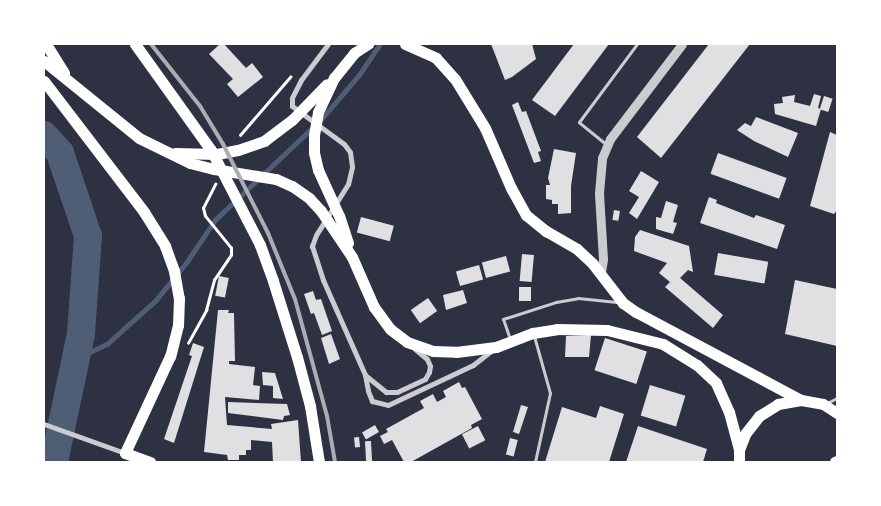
<!DOCTYPE html>
<html>
<head>
<meta charset="utf-8">
<style>
  body { margin:0 }
  #map { position:relative; width:881px; height:506px; overflow:hidden; background:#2d3142; font-family:Raleway,sans-serif }
  div>[style] { position:absolute }
  [style*='--x'] { left:calc(var(--x)*1px); top:calc(var(--y)*1px); width:calc(var(--w)*1px); rotate:calc(var(--a)*1deg) }
  .stream>* { height:4.5px; margin:-2.25px; padding:0 2.25px; transform-origin:2.25px; border-radius:2.25px; background:#4f5d75 }
  .river>* { height:28px; margin:-14px; padding:0 14px; transform-origin:14px; border-radius:14px; background:#4f5d75 }
  .building>* { inset:0; background:#e0e0e3; transform-origin:0 0 }
  .path>* { height:2.5px; margin:-1.25px; padding:0 1.25px; transform-origin:1.25px; border-radius:1.25px; background:#fff }
  .service>* { height:3px; margin:-1.5px; padding:0 1.5px; transform-origin:1.5px; border-radius:1.5px; background:#caccd0 }
  .minor>* { height:5px; margin:-2.5px; padding:0 2.5px; transform-origin:2.5px; border-radius:2.5px; background:#caccd0 }
  .tertiary>* { height:9px; margin:-4.5px; padding:0 4.5px; transform-origin:4.5px; border-radius:4.5px; background:#caccd0 }
  .secondary>* { height:10px; margin:-5px; padding:0 5px; transform-origin:5px; border-radius:5px; background:#fff }
  .primary>* { height:11px; margin:-5.5px; padding:0 5.5px; transform-origin:5.5px; border-radius:5.5px; background:#fff }
  .rail>* { height:4px; margin:-2px; padding:0 2px; transform-origin:2px; border-radius:2px; background:#abadb3 }
  span { translate:-50% -50%; white-space:nowrap; text-align:center; line-height:1.15; -webkit-text-stroke:4px #fff; paint-order:stroke }
  .frame { position:absolute; inset:0; border:45px solid #fff; pointer-events:none }
</style>
</head>
<body>
<div id="map">
  <div class="stream">
    <i style="--x:318;--y:123;--w:63;--a:-49.5"></i>
    <i style="--x:359;--y:75;--w:37;--a:-56"></i>
    <i style="--x:76;--y:359;--w:34;--a:-26"></i>
    <i style="--x:107;--y:344;--w:66;--a:-41.9"></i>
    <i style="--x:156;--y:300;--w:48;--a:-51"></i>
    <i style="--x:186;--y:263;--w:52;--a:-56"></i>
    <i style="--x:215;--y:220;--w:134;--a:-43.5"></i>
  </div>
  <div class="river">
    <i style="--x:44;--y:135;--w:24;--a:48"></i>
    <i style="--x:60;--y:153;--w:88;--a:71.4"></i>
    <i style="--x:88;--y:236;--w:98;--a:94.1"></i>
    <i style="--x:81;--y:334;--w:131;--a:101.9"></i>
  </div>
  <div class="building">
    <i style="clip-path:polygon(220px 44px,224px 44px,246px 68px,252px 63px,263px 77px,238px 97px,227px 84px,233px 79px,209px 54px)"></i>
    <i style="clip-path:polygon(491px 44px,532px 44px,536px 59px,512px 77px,505px 80px)"></i>
    <i style="clip-path:polygon(574px 44px,609px 44px,555px 116px,532px 100px)"></i>
    <i style="clip-path:polygon(709px 44px,750px 44px,661px 158px,637px 137px)"></i>
    <i style="clip-path:polygon(814px 94px,821px 96px,818px 108px,821px 109px,816px 126px,775px 114px,774px 104px,783px 103px,782px 97px,795px 95px,794px 102px,810px 106px)"></i>
    <i style="left:824px;top:96px;width:9px;height:14px;rotate:18deg"></i>
    <i style="clip-path:polygon(518px 102px,522px 112px,526px 111px,541px 151px,538px 152px,541px 161px,534px 163px,512px 105px)"></i>
    <i style="clip-path:polygon(756px 117px,798px 133px,788px 157px,754px 141px,737px 130px,745px 123px,751px 126px)"></i>
    <i style="clip-path:polygon(830px 132px,837px 135px,837px 210px,834px 214px,810px 206px)"></i>
    <i style="clip-path:polygon(554px 149px,576px 153px,571px 186px,571px 213px,558px 214px,558px 204px,552px 204px,552px 200px,546px 199px,546px 185px,550px 185px,548px 178px)"></i>
    <i style="left:718px;top:153px;width:73px;height:22px;rotate:20deg"></i>
    <i style="clip-path:polygon(641px 171px,659px 182px,637px 219px,629px 213px,639px 197px,629px 191px)"></i>
    <i style="clip-path:polygon(709px 197px,717px 200px,716px 203px,754px 218px,756px 215px,785px 225px,777px 249px,700px 223px)"></i>
    <i style="clip-path:polygon(666px 201px,678px 205px,673px 222px,677px 223px,673px 234px,656px 229px,656px 217px,661px 218px)"></i>
    <i style="left:614px;top:210px;width:6px;height:10px;rotate:9deg"></i>
    <i style="left:361px;top:217px;width:34px;height:16px;rotate:15deg"></i>
    <i style="clip-path:polygon(640px 230px,689px 246px,693px 272px,688px 270px,680px 278px,723px 315px,713px 328px,665px 287px,670px 282px,659px 273px,667px 263px,634px 251px,635px 237px)"></i>
    <i style="left:718px;top:253px;width:51px;height:22px;rotate:10deg"></i>
    <i style="left:522px;top:254px;width:12px;height:27px;rotate:5deg"></i>
    <i style="left:506px;top:256px;width:16px;height:25px;rotate:75deg"></i>
    <i style="left:479px;top:265px;width:15px;height:24px;rotate:74deg"></i>
    <i style="left:219px;top:276px;width:10px;height:20px;rotate:11deg"></i>
    <i style="clip-path:polygon(795px 280px,837px 289px,837px 346px,785px 334px)"></i>
    <i style="left:519px;top:287px;width:12px;height:14px"></i>
    <i style="clip-path:polygon(463px 290px,467px 303px,446px 310px,443px 295px)"></i>
    <i style="clip-path:polygon(313px 291px,316px 300px,321px 299px,332px 331px,322px 335px,314px 313px,311px 314px,304px 294px)"></i>
    <i style="left:428px;top:298px;width:16px;height:21px;rotate:55deg"></i>
    <i style="clip-path:polygon(218px 310px,229px 310px,228px 313px,234px 313px,235px 361px,229px 361px,229px 364px,255px 367px,253px 385px,260px 386px,259px 400px,225px 397px,227px 425px,272px 429px,271px 424px,298px 420px,301px 462px,273px 462px,272px 442px,251px 440px,251px 450px,246px 450px,246px 455px,239px 455px,239px 460px,228px 460px,227px 455px,204px 452px)"></i>
    <i style="clip-path:polygon(331px 334px,340px 359px,329px 364px,321px 338px)"></i>
    <i style="clip-path:polygon(591px 335px,589px 357px,565px 357px,566px 336px)"></i>
    <i style="left:605px;top:338px;width:44px;height:34px;rotate:18deg"></i>
    <i style="clip-path:polygon(193px 343px,204px 347px,174px 443px,164px 439px,192px 356px,189px 355px)"></i>
    <i style="clip-path:polygon(262px 372px,275px 373px,283px 399px,273px 398px,273px 386px,263px 385px)"></i>
    <i style="clip-path:polygon(459px 382px,462px 388px,465px 387px,482px 419px,471px 425px,472px 428px,411px 462px,404px 462px,392px 440px,384px 444px,380px 436px,388px 432px,386px 429px,424px 408px,420px 401px,433px 394px,437px 402px,446px 397px,443px 391px)"></i>
    <i style="left:650px;top:385px;width:37px;height:32px;rotate:17deg"></i>
    <i style="clip-path:polygon(228px 402px,287px 404px,290px 415px,284px 416px,283px 420px,228px 413px)"></i>
    <i style="clip-path:polygon(521px 405px,528px 407px,519px 434px,513px 432px)"></i>
    <i style="clip-path:polygon(600px 406px,624px 414px,609px 462px,545px 462px,562px 407px,596px 418px)"></i>
    <i style="left:375px;top:425px;width:8px;height:15px;rotate:60deg"></i>
    <i style="left:478px;top:426px;width:16px;height:18px;rotate:63deg"></i>
    <i style="clip-path:polygon(638px 426px,707px 449px,703px 462px,626px 462px)"></i>
    <i style="left:359px;top:437px;width:10px;height:5px;rotate:84deg"></i>
    <i style="left:510px;top:438px;width:8px;height:17px;rotate:14deg"></i>
    <i style="left:371px;top:441px;width:21px;height:6px;rotate:87deg"></i>
  </div>
  <div class="path">
    <i style="--x:240;--y:135;--w:77;--a:-49.2"></i>
    <i style="--x:188;--y:343;--w:38;--a:-61"></i>
    <i style="--x:206;--y:310;--w:31;--a:-75"></i>
    <i style="--x:214;--y:280;--w:30;--a:-56"></i>
    <i style="--x:231;--y:255;--w:7;--a:-90"></i>
    <i style="--x:231;--y:248;--w:41;--a:-129.1"></i>
    <i style="--x:205;--y:216;--w:8;--a:-104"></i>
    <i style="--x:203;--y:208;--w:27;--a:-63"></i>
  </div>
  <div class="service">
    <i style="--x:607;--y:145;--w:36;--a:-141"></i>
    <i style="--x:579;--y:122;--w:97;--a:-53.4"></i>
    <i style="--x:534;--y:336;--w:59;--a:74.3"></i>
    <i style="--x:550;--y:393;--w:71;--a:102.3"></i>
    <i style="--x:510;--y:339;--w:21;--a:-109"></i>
    <i style="--x:503;--y:319;--w:56;--a:-17.8"></i>
    <i style="--x:556;--y:302;--w:22;--a:-10"></i>
    <i style="--x:578;--y:298;--w:39;--a:6"></i>
    <i style="--x:827;--y:403;--w:11;--a:-27"></i>
  </div>
  <div class="minor">
    <i style="--x:328;--y:44;--w:45;--a:126.9"></i>
    <i style="--x:301;--y:80;--w:20;--a:117"></i>
    <i style="--x:292;--y:98;--w:8;--a:90"></i>
    <i style="--x:292;--y:106;--w:64;--a:36.2"></i>
    <i style="--x:344;--y:144;--w:10;--a:53"></i>
    <i style="--x:350;--y:152;--w:15;--a:82"></i>
    <i style="--x:352;--y:167;--w:17;--a:103"></i>
    <i style="--x:348;--y:184;--w:60;--a:122.1"></i>
    <i style="--x:316;--y:235;--w:12;--a:110"></i>
    <i style="--x:312;--y:246;--w:36;--a:72"></i>
    <i style="--x:323;--y:280;--w:104;--a:66.1"></i>
    <i style="--x:365;--y:375;--w:27;--a:39"></i>
    <i style="--x:386;--y:392;--w:11;--a:0"></i>
    <i style="--x:397;--y:392;--w:31;--a:-25"></i>
    <i style="--x:425;--y:379;--w:8;--a:-60"></i>
    <i style="--x:429;--y:372;--w:6;--a:-81"></i>
    <i style="--x:430;--y:366;--w:8;--a:-113"></i>
    <i style="--x:427;--y:359;--w:16;--a:-140"></i>
    <i style="--x:365;--y:375;--w:16;--a:79"></i>
    <i style="--x:368;--y:391;--w:11;--a:68"></i>
    <i style="--x:372;--y:401;--w:16;--a:14"></i>
    <i style="--x:388;--y:405;--w:94;--a:-25.2"></i>
    <i style="--x:473;--y:365;--w:24;--a:-38"></i>
    <i style="--x:44;--y:424;--w:86;--a:19.7"></i>
  </div>
  <div class="tertiary">
    <i style="--x:601;--y:272;--w:13;--a:-81"></i>
    <i style="--x:603;--y:259;--w:66;--a:-93.5"></i>
    <i style="--x:599;--y:193;--w:35;--a:-85"></i>
    <i style="--x:602;--y:158;--w:21;--a:-67"></i>
    <i style="--x:610;--y:139;--w:119;--a:-52.8"></i>
  </div>
  <div class="secondary">
    <i style="--x:835;--y:462;--w:2;--a:-27"></i>
  </div>
  <div class="primary">
    <i style="--x:46;--y:44;--w:34;--a:58"></i>
    <i style="--x:135;--y:44;--w:130;--a:54.4"></i>
    <i style="--x:211;--y:150;--w:107;--a:62.7"></i>
    <i style="--x:260;--y:245;--w:38;--a:70"></i>
    <i style="--x:273;--y:281;--w:80;--a:72.5"></i>
    <i style="--x:297;--y:357;--w:51;--a:75.1"></i>
    <i style="--x:310;--y:406;--w:57;--a:80.9"></i>
    <i style="--x:405;--y:44;--w:34;--a:24"></i>
    <i style="--x:436;--y:58;--w:28;--a:48"></i>
    <i style="--x:455;--y:79;--w:57;--a:58.5"></i>
    <i style="--x:485;--y:128;--w:65;--a:66.6"></i>
    <i style="--x:511;--y:188;--w:31;--a:61"></i>
    <i style="--x:526;--y:215;--w:26;--a:39"></i>
    <i style="--x:546;--y:231;--w:36;--a:30"></i>
    <i style="--x:577;--y:249;--w:21;--a:43"></i>
    <i style="--x:592;--y:263;--w:51;--a:52.2"></i>
    <i style="--x:623;--y:303;--w:16;--a:35"></i>
    <i style="--x:636;--y:312;--w:187;--a:28.1"></i>
    <i style="--x:44;--y:61;--w:122;--a:39"></i>
    <i style="--x:139;--y:138;--w:57;--a:26.1"></i>
    <i style="--x:190;--y:163;--w:25;--a:14"></i>
    <i style="--x:214;--y:169;--w:63;--a:9.2"></i>
    <i style="--x:276;--y:179;--w:17;--a:24"></i>
    <i style="--x:292;--y:186;--w:21;--a:35"></i>
    <i style="--x:309;--y:198;--w:18;--a:47"></i>
    <i style="--x:321;--y:211;--w:55;--a:56"></i>
    <i style="--x:352;--y:257;--w:55;--a:66.3"></i>
    <i style="--x:374;--y:307;--w:27;--a:54"></i>
    <i style="--x:390;--y:329;--w:21;--a:37"></i>
    <i style="--x:407;--y:342;--w:28;--a:19"></i>
    <i style="--x:433;--y:351;--w:23;--a:2"></i>
    <i style="--x:456;--y:352;--w:40;--a:-7.1"></i>
    <i style="--x:496;--y:347;--w:40;--a:-21"></i>
    <i style="--x:533;--y:333;--w:24;--a:-9"></i>
    <i style="--x:557;--y:329;--w:50;--a:1.1"></i>
    <i style="--x:607;--y:330;--w:58;--a:14"></i>
    <i style="--x:663;--y:344;--w:40;--a:32"></i>
    <i style="--x:697;--y:365;--w:26;--a:43"></i>
    <i style="--x:716;--y:383;--w:32;--a:66"></i>
    <i style="--x:729;--y:412;--w:39;--a:75"></i>
    <i style="--x:44;--y:81;--w:165;--a:52.6"></i>
    <i style="--x:144;--y:212;--w:40;--a:58"></i>
    <i style="--x:165;--y:246;--w:27;--a:70"></i>
    <i style="--x:174;--y:271;--w:27;--a:80"></i>
    <i style="--x:179;--y:298;--w:27;--a:92"></i>
    <i style="--x:178;--y:325;--w:32;--a:104"></i>
    <i style="--x:170;--y:356;--w:107;--a:114.9"></i>
    <i style="--x:125;--y:453;--w:27;--a:20"></i>
    <i style="--x:175;--y:153;--w:42;--a:1.4"></i>
    <i style="--x:217;--y:154;--w:21;--a:-11"></i>
    <i style="--x:238;--y:150;--w:28;--a:-19"></i>
    <i style="--x:264;--y:141;--w:35;--a:-37"></i>
    <i style="--x:292;--y:120;--w:50;--a:-45.8"></i>
    <i style="--x:348;--y:243;--w:28;--a:-108"></i>
    <i style="--x:339;--y:216;--w:51;--a:-114.5"></i>
    <i style="--x:318;--y:170;--w:18;--a:-103"></i>
    <i style="--x:314;--y:152;--w:17;--a:-90"></i>
    <i style="--x:314;--y:135;--w:23;--a:-80"></i>
    <i style="--x:318;--y:112;--w:38;--a:-65"></i>
    <i style="--x:334;--y:78;--w:32;--a:-51"></i>
    <i style="--x:354;--y:53;--w:17;--a:-33"></i>
    <i style="--x:739;--y:462;--w:12;--a:-90"></i>
    <i style="--x:739;--y:450;--w:17;--a:-69"></i>
    <i style="--x:745;--y:434;--w:23;--a:-52"></i>
    <i style="--x:759;--y:416;--w:22;--a:-32"></i>
    <i style="--x:778;--y:404;--w:23;--a:-10"></i>
    <i style="--x:801;--y:400;--w:22;--a:10"></i>
    <i style="--x:823;--y:404;--w:17;--a:33"></i>
  </div>
  <div class="rail">
    <i style="--x:151;--y:44;--w:79;--a:51.7"></i>
    <i style="--x:200;--y:106;--w:44;--a:58.8"></i>
    <i style="--x:223;--y:144;--w:100;--a:63.2"></i>
    <i style="--x:268;--y:233;--w:71;--a:67.8"></i>
    <i style="--x:295;--y:299;--w:121;--a:74.7"></i>
    <i style="--x:327;--y:416;--w:47;--a:80.1"></i>
  </div>
  <div class="frame"></div>
</div>
</body>
</html>
